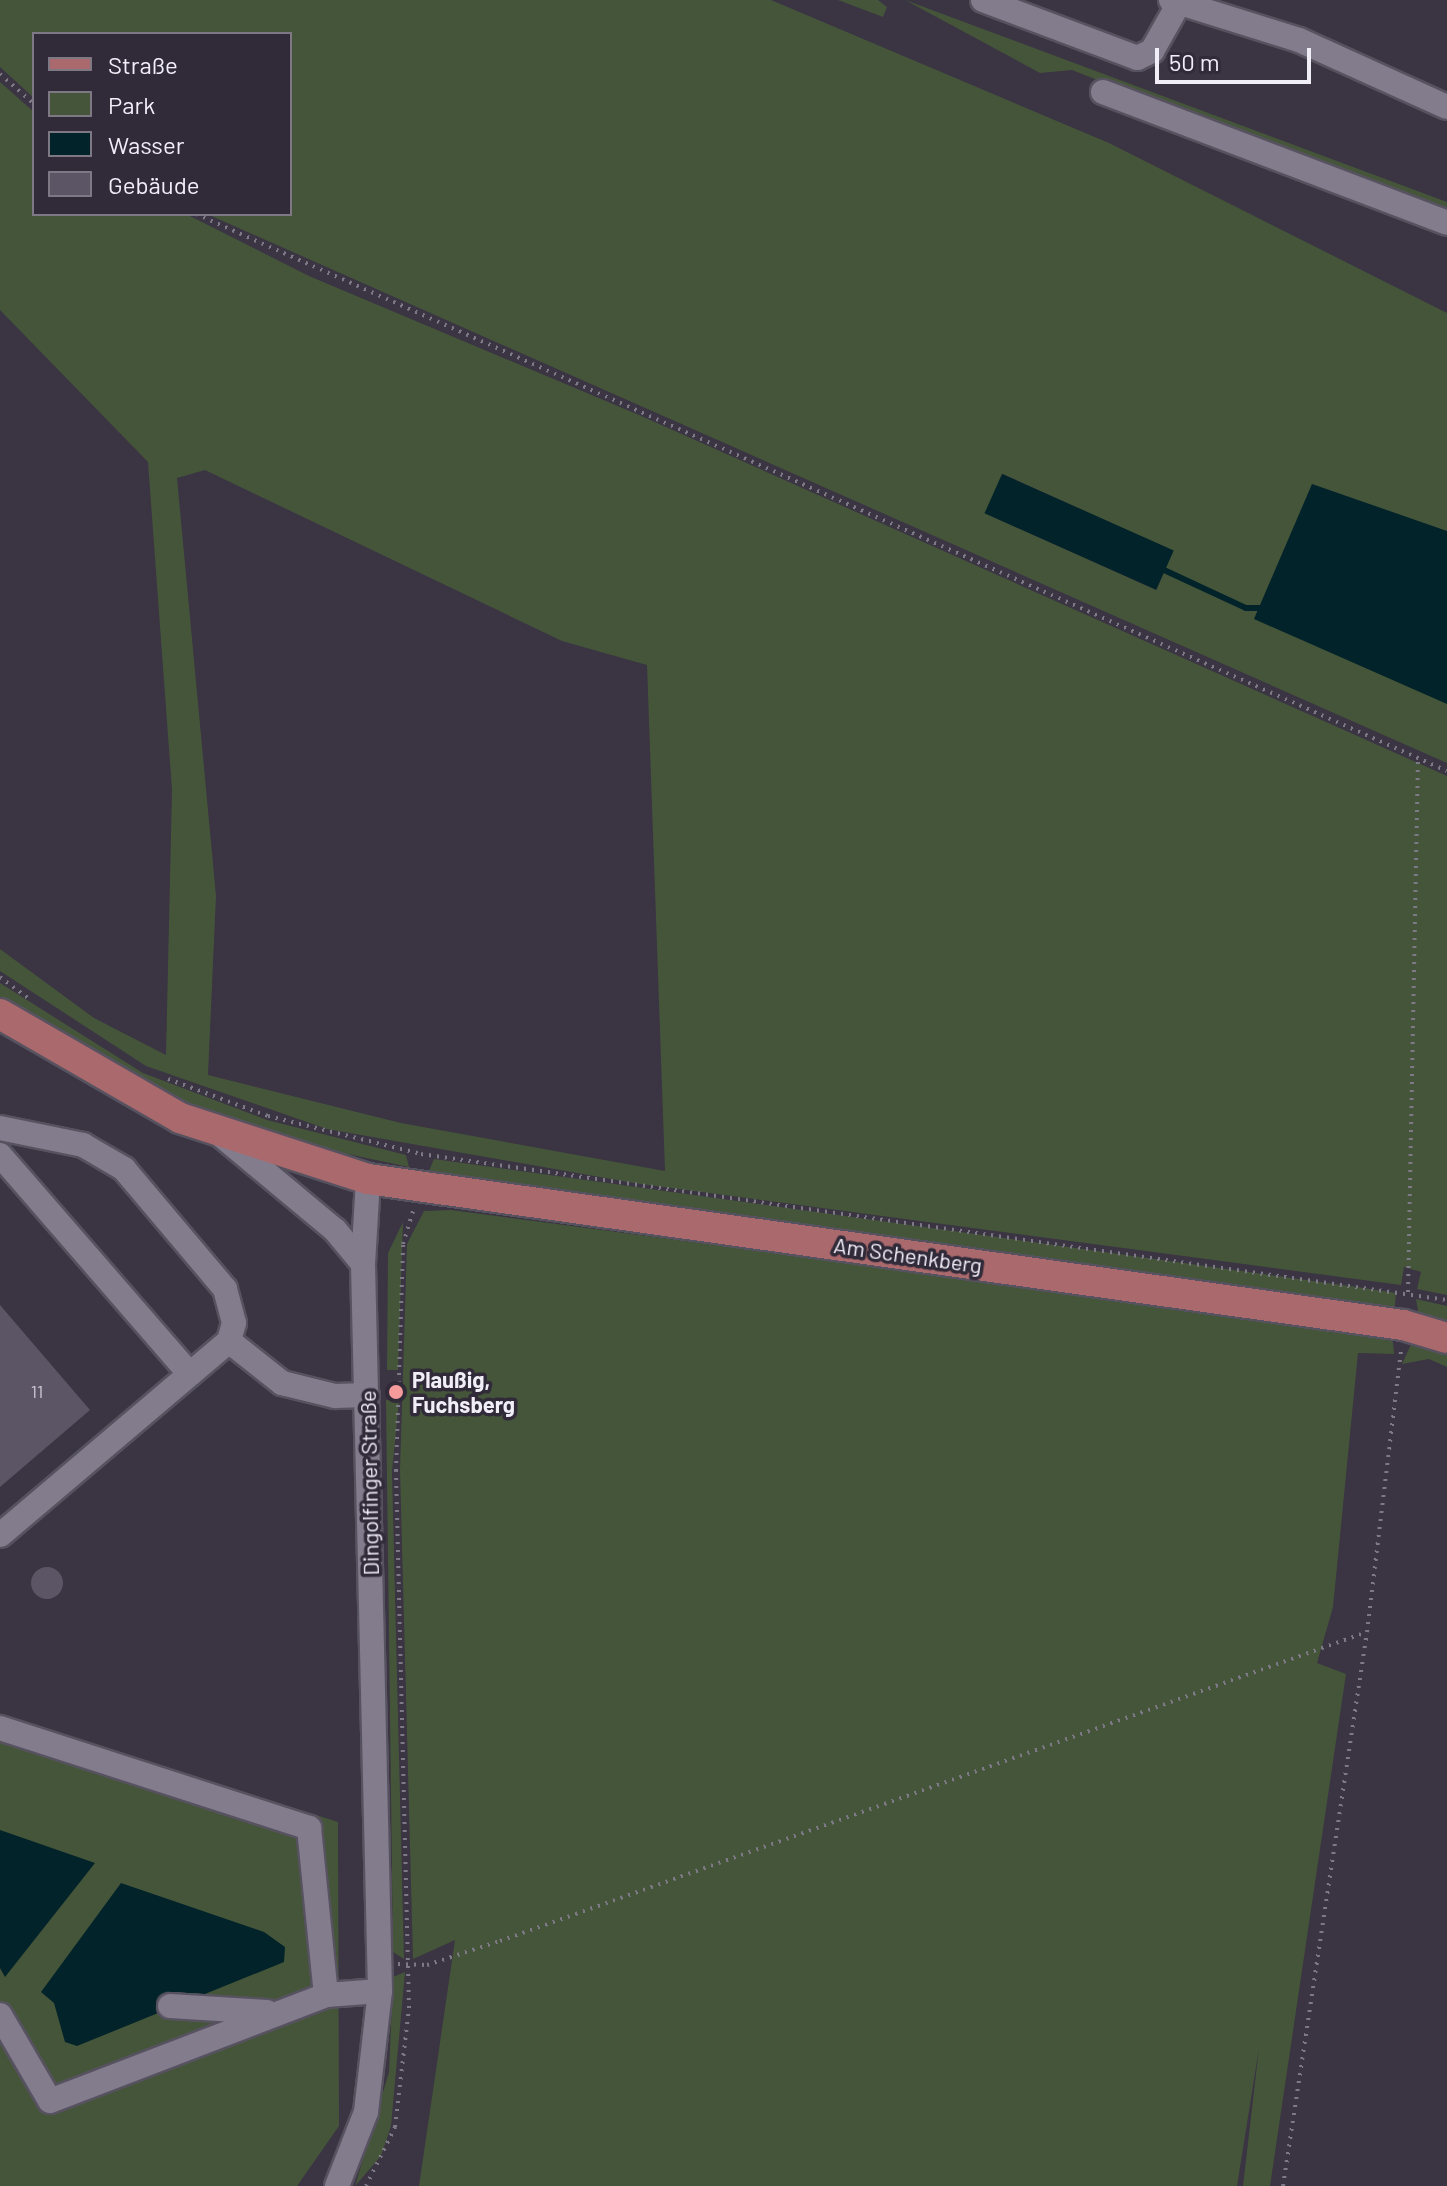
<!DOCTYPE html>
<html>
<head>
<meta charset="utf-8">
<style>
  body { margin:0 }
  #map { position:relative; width:1447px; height:2186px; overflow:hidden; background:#3a3443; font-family:Barlow,sans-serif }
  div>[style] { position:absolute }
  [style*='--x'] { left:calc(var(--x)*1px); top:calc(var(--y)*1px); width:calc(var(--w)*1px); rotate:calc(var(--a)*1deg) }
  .green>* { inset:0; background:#45553a }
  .water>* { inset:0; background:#022329; transform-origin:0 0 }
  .stream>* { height:6px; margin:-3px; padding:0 3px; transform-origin:3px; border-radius:3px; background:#022329 }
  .building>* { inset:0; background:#5b5565 }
  .round { border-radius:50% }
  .path>* { height:4px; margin-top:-2px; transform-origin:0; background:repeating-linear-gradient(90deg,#7e7986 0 2px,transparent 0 8px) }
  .roads { filter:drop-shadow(2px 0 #57525f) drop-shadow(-2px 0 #57525f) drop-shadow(0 2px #57525f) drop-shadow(0 -2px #57525f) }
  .minor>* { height:24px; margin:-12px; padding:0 12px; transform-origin:12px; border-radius:12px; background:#827c8d }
  .major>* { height:30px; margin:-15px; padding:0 15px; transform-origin:15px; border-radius:15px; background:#aa696c }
  .dots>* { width:22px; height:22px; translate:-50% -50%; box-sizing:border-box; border:4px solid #302a39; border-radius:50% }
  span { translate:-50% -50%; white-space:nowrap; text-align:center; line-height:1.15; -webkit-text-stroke:7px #302a39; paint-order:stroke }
  .number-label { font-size:18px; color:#ccc8d3 }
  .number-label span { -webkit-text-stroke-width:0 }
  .street-label { font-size:22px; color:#f2eef8 }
  .poi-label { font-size:22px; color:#f2eef8; font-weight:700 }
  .left { translate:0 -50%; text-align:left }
  .legend { position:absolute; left:32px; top:32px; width:260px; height:184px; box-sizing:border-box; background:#302a39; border:2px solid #7e7885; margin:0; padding:10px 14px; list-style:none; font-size:24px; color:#f2eef8 }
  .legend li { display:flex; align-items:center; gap:16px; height:40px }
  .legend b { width:40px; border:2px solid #7e7885 }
  .scale { position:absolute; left:1155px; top:48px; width:156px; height:36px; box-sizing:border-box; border:4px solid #f2eef8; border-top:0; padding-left:10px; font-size:24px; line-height:28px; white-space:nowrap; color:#f2eef8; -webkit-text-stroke:6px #302a39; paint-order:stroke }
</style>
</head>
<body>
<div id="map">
  <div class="green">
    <i style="clip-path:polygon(evenodd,0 0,771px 0,1109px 143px,1447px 313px,1447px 763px,207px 214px,290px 214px,290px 34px,34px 34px,34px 98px,0 67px,0 0,1003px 474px,1173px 551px,1156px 590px,985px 513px,1003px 474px)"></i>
    <i style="clip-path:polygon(838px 0,878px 0,887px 7px,883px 17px)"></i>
    <i style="clip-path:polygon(905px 0,1447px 202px,1447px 219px,1072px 70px,1040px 73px)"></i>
    <i style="clip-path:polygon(evenodd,0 82px,34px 112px,34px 214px,186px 214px,309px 276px,639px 415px,1447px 776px,1447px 1295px,1417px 1289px,1421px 1272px,1404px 1267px,1401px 1285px,634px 1183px,327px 1129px,146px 1066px,0 971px,0 949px,94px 1018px,166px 1055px,172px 790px,148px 462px,0 310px,0 82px,205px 470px,562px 641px,647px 665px,665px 1171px,401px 1123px,208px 1075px,216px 896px,177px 478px,205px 470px)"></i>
    <i style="clip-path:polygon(0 983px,143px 1073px,267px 1120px,406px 1155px,409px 1167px,324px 1149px,177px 1102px,24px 1015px,0 997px)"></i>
    <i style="clip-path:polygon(434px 1159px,1357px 1287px,1396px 1293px,1395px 1305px,1389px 1311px,630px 1203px,429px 1171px)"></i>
    <i style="clip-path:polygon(451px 1210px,1386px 1334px,1393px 1342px,1394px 1354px,1358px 1353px,1333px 1607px,1317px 1663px,1346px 1674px,1270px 2186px,1243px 2186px,1259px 2048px,1237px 2186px,419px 2186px,455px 1940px,413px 1959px,400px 1470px,407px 1244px,424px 1211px)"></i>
    <i style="clip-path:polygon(403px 1222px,398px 1370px,387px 1370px,388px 1253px)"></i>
    <i style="clip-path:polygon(1416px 1299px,1447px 1306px,1447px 1323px,1419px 1317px)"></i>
    <i style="clip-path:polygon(1413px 1340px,1447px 1349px,1447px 1367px,1429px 1359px,1402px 1364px)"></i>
    <i style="clip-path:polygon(386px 1400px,399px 1400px,392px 1472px,404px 1959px,393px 1952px)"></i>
    <i style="clip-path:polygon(0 1714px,338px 1822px,339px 2126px,297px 2186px,0 2186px)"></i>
    <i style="clip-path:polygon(405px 1972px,391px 2126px,381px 2156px,355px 2186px,389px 2072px,393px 1977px)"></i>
  </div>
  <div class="water">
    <i style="left:1002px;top:474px;width:188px;height:43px;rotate:24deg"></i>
    <i style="clip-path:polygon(1312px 484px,1447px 531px,1447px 704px,1254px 619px)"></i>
    <i style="clip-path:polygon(0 1830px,95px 1863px,5px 1977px,0 1968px)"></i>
    <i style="clip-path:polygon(121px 1883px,264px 1932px,285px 1947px,284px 1962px,77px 2046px,65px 2042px,54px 2003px,41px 1992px)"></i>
  </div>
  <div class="stream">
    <i style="--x:1164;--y:570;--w:90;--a:24.9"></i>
    <i style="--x:1246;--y:608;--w:18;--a:0"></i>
  </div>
  <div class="building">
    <i style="clip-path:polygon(0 1305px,90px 1410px,0 1487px)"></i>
    <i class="round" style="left:31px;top:1567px;width:32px;height:32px"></i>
  </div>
  <div class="path">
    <i style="--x:0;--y:74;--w:45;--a:41.4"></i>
    <i style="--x:196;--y:214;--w:1369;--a:24"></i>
    <i style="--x:0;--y:977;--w:36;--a:37"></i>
    <i style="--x:168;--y:1079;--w:107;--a:20.3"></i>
    <i style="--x:268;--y:1116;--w:158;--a:13.9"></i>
    <i style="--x:421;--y:1154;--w:1036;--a:8.1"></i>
    <i style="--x:1408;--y:1292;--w:534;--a:-88.93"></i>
    <i style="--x:398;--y:1964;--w:29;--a:2"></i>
    <i style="--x:427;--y:1965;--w:77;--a:-18.2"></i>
    <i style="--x:500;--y:1941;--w:920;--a:-19.62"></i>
    <i style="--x:366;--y:2186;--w:66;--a:-63.8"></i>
    <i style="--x:395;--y:2127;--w:120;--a:-83.3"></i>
    <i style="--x:409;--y:2008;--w:537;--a:-91.39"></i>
    <i style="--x:396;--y:1471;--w:227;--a:-88.2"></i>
    <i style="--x:403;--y:1244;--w:38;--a:-73"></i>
    <i style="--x:1283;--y:2186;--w:560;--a:-81.38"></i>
    <i style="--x:1367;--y:1632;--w:285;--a:-83.1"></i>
  </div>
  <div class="roads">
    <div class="minor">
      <i style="--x:983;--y:0;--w:165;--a:20.6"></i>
      <i style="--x:1137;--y:58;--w:17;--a:-25"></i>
      <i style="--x:1152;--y:51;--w:55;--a:-60.6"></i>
      <i style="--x:1171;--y:0;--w:134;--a:17.4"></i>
      <i style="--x:1299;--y:40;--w:162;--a:24.4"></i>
      <i style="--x:1103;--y:92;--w:368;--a:20.8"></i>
      <i style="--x:0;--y:1128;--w:85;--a:11.6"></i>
      <i style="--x:83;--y:1145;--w:48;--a:30.3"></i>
      <i style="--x:124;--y:1169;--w:157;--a:49.9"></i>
      <i style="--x:225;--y:1289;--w:35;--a:75"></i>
      <i style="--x:234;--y:1323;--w:19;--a:106"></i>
      <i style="--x:229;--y:1341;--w:300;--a:139.7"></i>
      <i style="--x:222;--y:1136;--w:147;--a:39.8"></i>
      <i style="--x:335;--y:1230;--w:44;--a:50.5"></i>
      <i style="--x:0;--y:1155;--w:290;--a:49.1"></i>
      <i style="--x:229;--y:1341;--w:68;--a:38.4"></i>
      <i style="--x:282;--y:1383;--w:55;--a:13.8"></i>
      <i style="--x:335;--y:1396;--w:32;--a:-2"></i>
      <i style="--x:0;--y:1728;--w:325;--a:17.9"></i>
      <i style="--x:309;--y:1828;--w:168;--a:84.2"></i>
      <i style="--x:170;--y:2006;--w:97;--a:3.5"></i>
      <i style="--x:0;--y:2015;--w:99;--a:59.8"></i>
      <i style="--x:50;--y:2101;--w:296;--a:-21"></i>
      <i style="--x:326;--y:1995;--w:54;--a:-4.2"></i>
      <i style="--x:337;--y:2186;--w:79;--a:-68.6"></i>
      <i style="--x:366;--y:2112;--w:122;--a:-83.4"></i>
      <i style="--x:380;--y:1991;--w:727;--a:-91.34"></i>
      <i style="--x:363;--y:1264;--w:85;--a:-86.6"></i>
    </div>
    <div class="major">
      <i style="--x:0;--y:1014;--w:208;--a:30"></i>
      <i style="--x:180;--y:1118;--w:198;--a:18"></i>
      <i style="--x:368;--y:1179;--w:1045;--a:8.03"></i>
      <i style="--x:1403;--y:1325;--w:46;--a:16.5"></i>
    </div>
  </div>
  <div class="dots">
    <i style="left:396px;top:1392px;background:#f59b9b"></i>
  </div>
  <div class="number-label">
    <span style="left:37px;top:1391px">11</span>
  </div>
  <div class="street-label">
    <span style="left:908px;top:1255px;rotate:8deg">Am Schenkberg</span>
    <span style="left:369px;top:1483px;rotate:-91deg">Dingolfinger Straße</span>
  </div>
  <div class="poi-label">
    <span class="left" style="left:412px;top:1392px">Plaußig,<br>Fuchsberg</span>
  </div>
  <ul class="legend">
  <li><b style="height:10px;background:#aa696c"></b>Straße</li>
  <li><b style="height:22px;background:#45553a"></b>Park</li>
  <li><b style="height:22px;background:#022329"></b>Wasser</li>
  <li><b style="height:22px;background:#5b5565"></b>Gebäude</li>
  </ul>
  <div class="scale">50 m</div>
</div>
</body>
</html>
